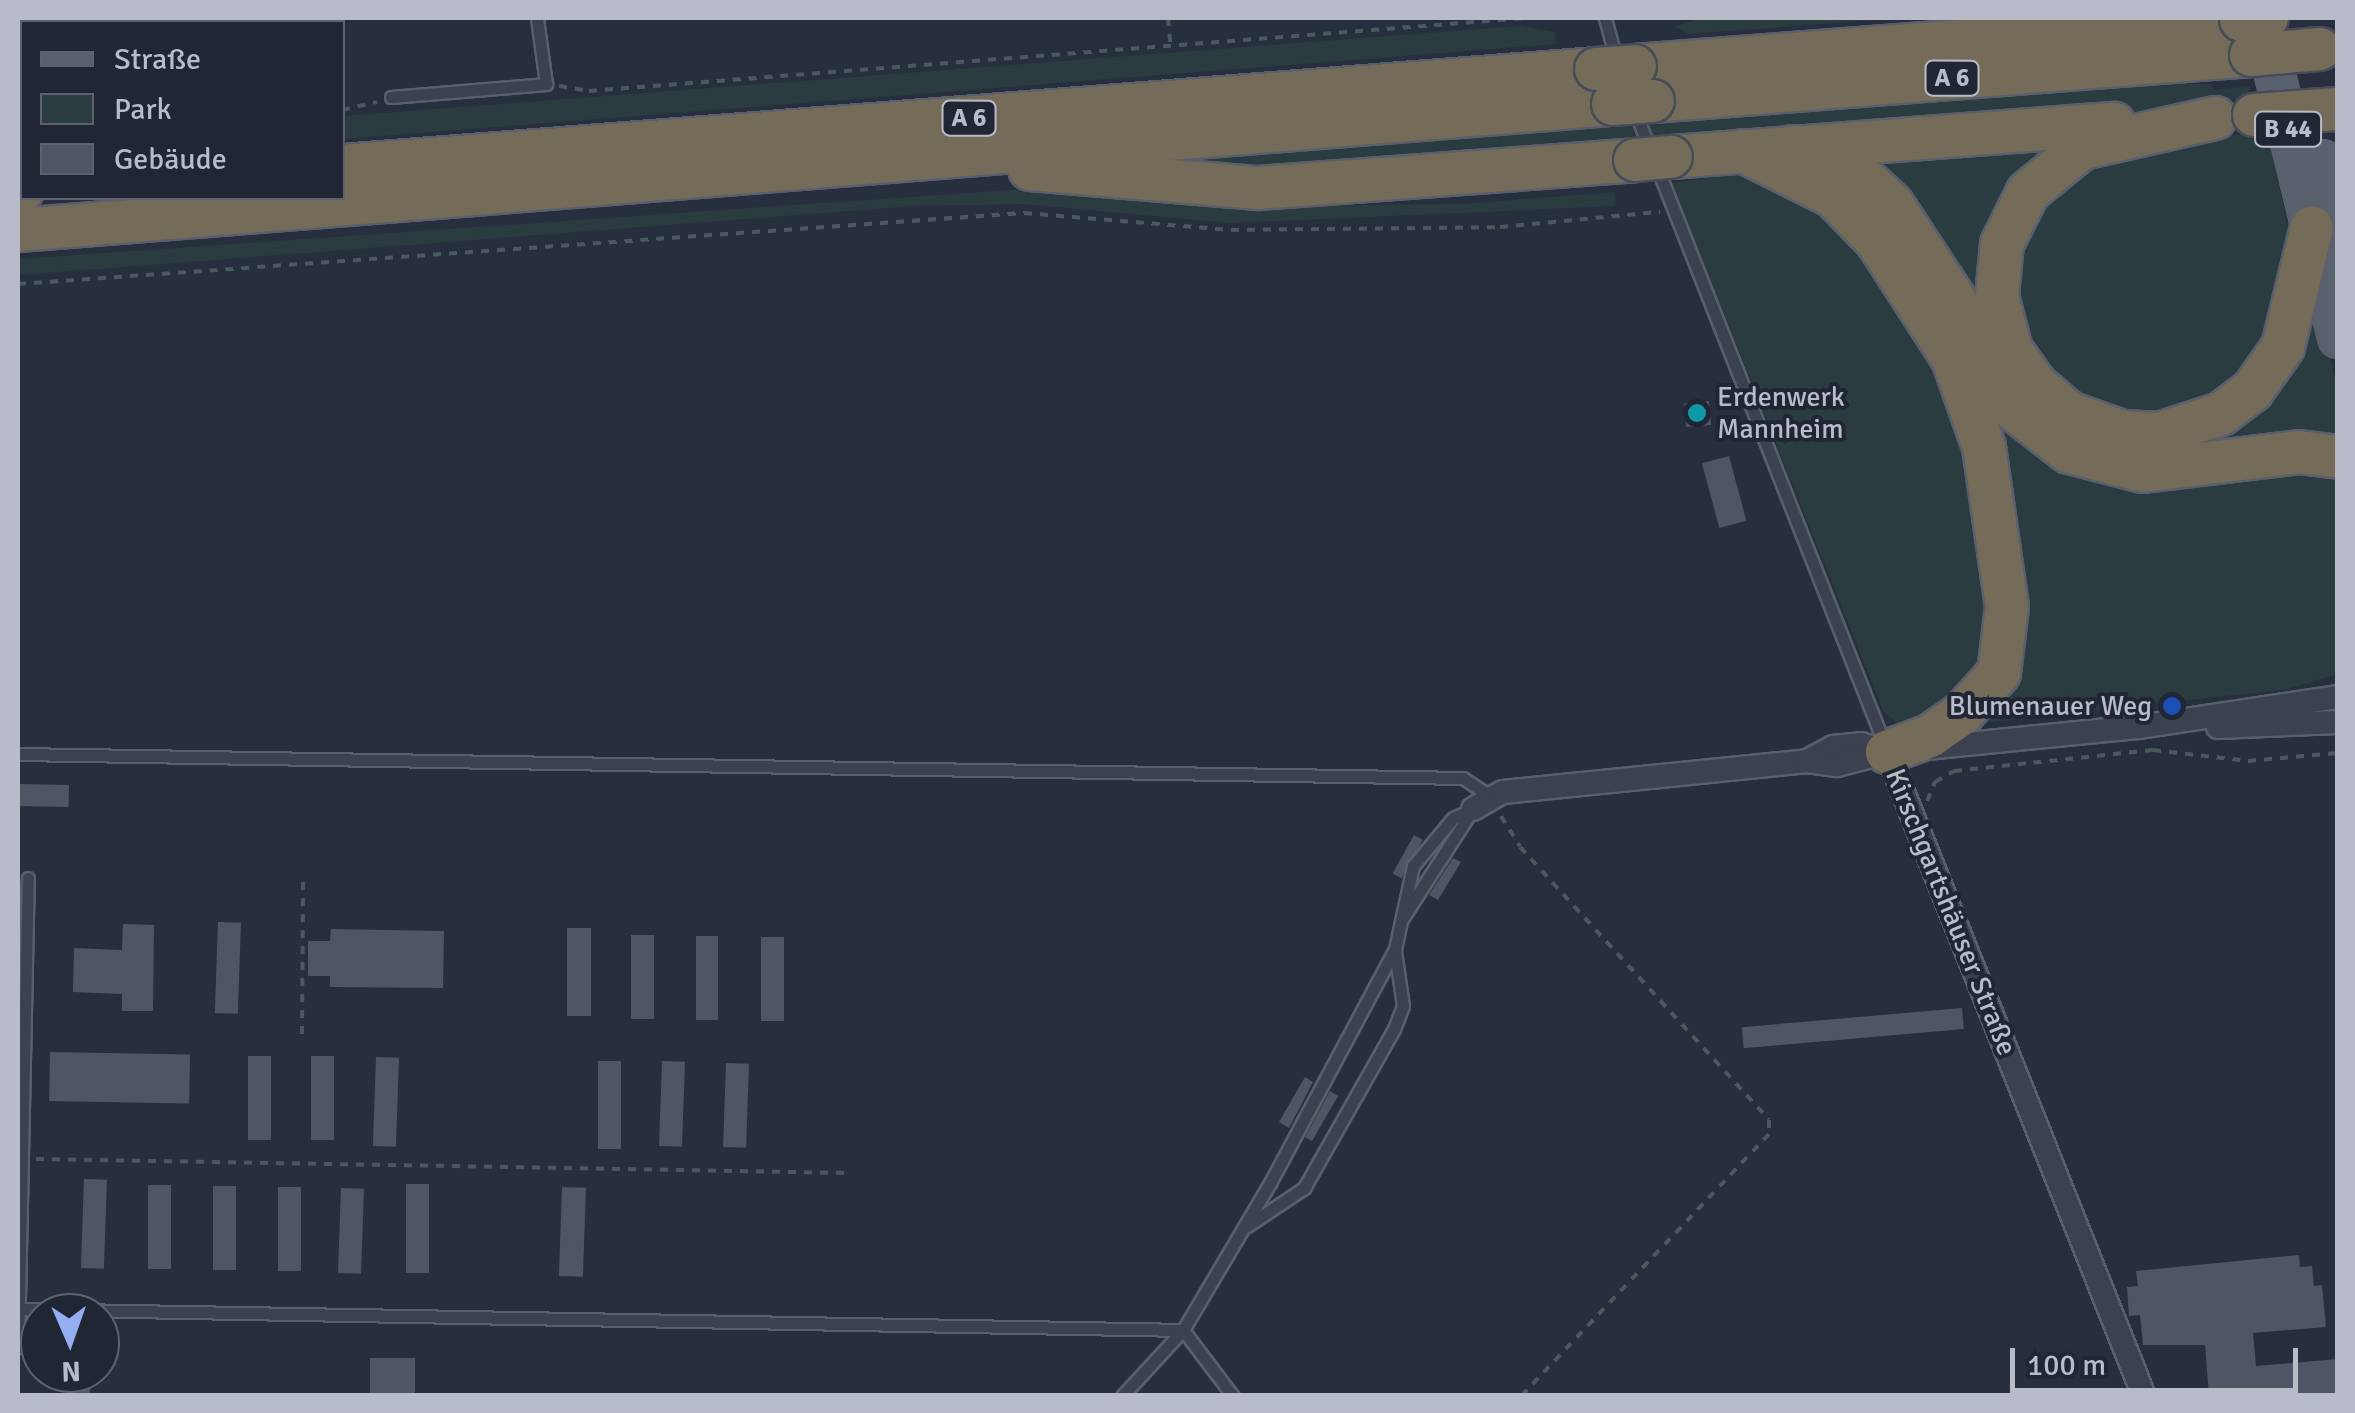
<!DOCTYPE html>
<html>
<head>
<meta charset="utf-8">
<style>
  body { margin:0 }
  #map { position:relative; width:2355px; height:1413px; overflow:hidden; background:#272f3e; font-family:Signika,sans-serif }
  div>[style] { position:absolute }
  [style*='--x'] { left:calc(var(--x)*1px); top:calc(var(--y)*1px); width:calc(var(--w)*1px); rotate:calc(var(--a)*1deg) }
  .green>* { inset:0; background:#2a3c40 }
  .building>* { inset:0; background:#4e5567; transform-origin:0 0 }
  .path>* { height:4px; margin-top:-2px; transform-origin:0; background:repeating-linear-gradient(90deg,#49595e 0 8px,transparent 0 16px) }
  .roads { filter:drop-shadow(2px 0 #595f6c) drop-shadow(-2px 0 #595f6c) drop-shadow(0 2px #595f6c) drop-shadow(0 -2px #595f6c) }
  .lane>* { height:11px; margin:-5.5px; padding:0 5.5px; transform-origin:5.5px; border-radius:5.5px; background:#3b414f }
  .street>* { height:22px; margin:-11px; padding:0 11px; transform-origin:11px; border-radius:11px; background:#3b414f }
  .primary>* { height:38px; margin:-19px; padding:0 19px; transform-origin:19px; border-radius:19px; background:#59606e }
  .highway>* { height:42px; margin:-21px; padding:0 21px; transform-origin:21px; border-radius:21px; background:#746c59 }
  .bridges { filter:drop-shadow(2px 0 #464c59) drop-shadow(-2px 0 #464c59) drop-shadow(0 2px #464c59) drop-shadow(0 -2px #464c59) }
  .highway-bridge>* { height:42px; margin:-21px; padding:0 21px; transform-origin:21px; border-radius:21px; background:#746c59 }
  .dots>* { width:28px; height:28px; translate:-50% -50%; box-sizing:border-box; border:5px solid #202634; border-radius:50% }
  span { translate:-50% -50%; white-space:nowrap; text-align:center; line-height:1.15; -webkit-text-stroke:8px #202634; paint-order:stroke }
  .shield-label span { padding:2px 8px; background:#202634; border:2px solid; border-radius:8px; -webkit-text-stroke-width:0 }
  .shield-label { font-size:25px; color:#b8bcc9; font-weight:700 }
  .poi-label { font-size:28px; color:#b8bcc9 }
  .left { translate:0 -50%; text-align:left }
  .right { translate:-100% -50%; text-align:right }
  .street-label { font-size:28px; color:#b8bcc9 }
  .frame { position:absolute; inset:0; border:20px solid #b8bcc9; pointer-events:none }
  .legend { position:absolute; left:20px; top:20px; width:325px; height:180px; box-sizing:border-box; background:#202634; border:2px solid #5d6270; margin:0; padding:12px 18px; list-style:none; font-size:30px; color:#b8bcc9 }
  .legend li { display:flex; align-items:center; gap:20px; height:50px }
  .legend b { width:50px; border:2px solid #5d6270 }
  .north { position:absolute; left:20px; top:1293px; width:100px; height:100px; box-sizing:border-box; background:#202634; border:2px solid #5d6270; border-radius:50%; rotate:178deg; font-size:28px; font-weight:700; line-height:40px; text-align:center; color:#b8bcc9 }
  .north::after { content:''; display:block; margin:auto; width:35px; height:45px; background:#95aef0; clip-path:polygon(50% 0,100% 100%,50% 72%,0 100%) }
  .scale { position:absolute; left:2010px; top:1348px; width:288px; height:45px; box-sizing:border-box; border:5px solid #b8bcc9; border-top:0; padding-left:12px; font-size:30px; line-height:35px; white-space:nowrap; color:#b8bcc9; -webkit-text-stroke:8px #202634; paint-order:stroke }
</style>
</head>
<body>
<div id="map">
  <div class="green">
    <i style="clip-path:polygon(1700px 18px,1902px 18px,1689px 34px,1674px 27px)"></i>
    <i style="clip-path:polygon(1520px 26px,1554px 32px,1556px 44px,343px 139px,343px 116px)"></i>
    <i style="clip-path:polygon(2168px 83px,2212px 84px,2213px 90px,2249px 86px,2251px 98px,2222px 101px,2222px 107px,1693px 148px,1657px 145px,1649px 125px)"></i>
    <i style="clip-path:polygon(1631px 126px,1638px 145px,1327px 177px,1139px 161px)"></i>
    <i style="clip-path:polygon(2268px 134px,2290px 238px,2287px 317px,2210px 417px,2099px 418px,2025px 344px,2010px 275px,2056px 175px,2181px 138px)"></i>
    <i style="clip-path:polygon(2081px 138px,2023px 182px,1998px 226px,1989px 297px,2013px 372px,2041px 405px,2113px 440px,2191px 440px,2228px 425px,2271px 384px,2295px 342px,2311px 277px,2337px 387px,2337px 443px,2283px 443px,2155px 460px,2107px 454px,2069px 439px,2011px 389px,1902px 197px,1881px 172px,1853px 155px)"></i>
    <i style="clip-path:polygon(1744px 173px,1823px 197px,1944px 359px,2000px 620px,1963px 704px,1901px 725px,1884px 713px,1672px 183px)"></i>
    <i style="clip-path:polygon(1024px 189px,1232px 206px,1465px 204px,1614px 192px,1616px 206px,1230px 223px,1023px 204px,915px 206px,18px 275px,18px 259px)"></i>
    <i style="clip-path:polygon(1994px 400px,2337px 474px,2337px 674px,2288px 689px,1981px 723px,1991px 699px)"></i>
  </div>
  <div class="building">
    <i style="left:1709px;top:401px;width:24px;height:25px;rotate:85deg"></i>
    <i style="left:1729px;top:456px;width:67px;height:28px;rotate:75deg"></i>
    <i style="left:18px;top:784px;width:51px;height:22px;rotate:1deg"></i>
    <i style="left:1414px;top:835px;width:10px;height:44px;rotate:29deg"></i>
    <i style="clip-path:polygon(1453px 858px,1461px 862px,1438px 900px,1429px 895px)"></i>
    <i style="left:218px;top:922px;width:23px;height:91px;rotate:2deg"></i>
    <i style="clip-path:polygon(123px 924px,154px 925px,153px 1011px,122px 1011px,122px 994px,73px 992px,74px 948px,122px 950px)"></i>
    <i style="left:567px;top:928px;width:24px;height:88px"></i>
    <i style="clip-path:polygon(331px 929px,444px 931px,443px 988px,330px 987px,330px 976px,308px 976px,308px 941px,330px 941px)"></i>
    <i style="left:631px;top:935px;width:23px;height:84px"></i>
    <i style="left:696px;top:936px;width:22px;height:84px"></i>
    <i style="left:761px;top:937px;width:23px;height:84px"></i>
    <i style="left:1962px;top:1008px;width:21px;height:221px;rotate:85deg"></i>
    <i style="left:50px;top:1052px;width:140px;height:49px;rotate:1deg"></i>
    <i style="left:248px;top:1056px;width:23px;height:84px"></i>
    <i style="left:311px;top:1056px;width:23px;height:84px"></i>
    <i style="left:376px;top:1057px;width:23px;height:89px;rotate:2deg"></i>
    <i style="left:598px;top:1061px;width:23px;height:88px"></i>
    <i style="left:662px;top:1061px;width:23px;height:85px;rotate:2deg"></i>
    <i style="left:726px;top:1063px;width:23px;height:84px;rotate:2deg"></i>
    <i style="clip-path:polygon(1305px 1077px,1313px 1082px,1289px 1128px,1279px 1122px)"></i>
    <i style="clip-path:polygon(1330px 1091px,1338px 1096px,1312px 1141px,1305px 1137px)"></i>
    <i style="left:84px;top:1179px;width:23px;height:89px;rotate:2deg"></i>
    <i style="left:406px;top:1184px;width:23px;height:89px"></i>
    <i style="left:148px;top:1185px;width:23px;height:84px"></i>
    <i style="left:213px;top:1186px;width:23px;height:84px"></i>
    <i style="left:278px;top:1187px;width:23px;height:84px"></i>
    <i style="left:562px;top:1187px;width:24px;height:89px;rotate:2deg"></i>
    <i style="left:341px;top:1188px;width:23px;height:85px;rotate:2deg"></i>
    <i style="clip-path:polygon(2299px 1255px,2300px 1267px,2312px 1266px,2314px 1286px,2322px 1285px,2326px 1327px,2253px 1333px,2256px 1366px,2338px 1359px,2338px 1396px,2209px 1396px,2205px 1345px,2143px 1345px,2140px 1315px,2129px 1316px,2127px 1287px,2138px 1286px,2136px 1271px)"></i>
    <i style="left:370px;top:1358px;width:45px;height:38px"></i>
    <i style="left:66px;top:1373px;width:24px;height:21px"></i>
  </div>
  <div class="path">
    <i style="--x:68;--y:18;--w:4;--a:76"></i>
    <i style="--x:1168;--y:18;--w:25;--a:85"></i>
    <i style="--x:559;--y:86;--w:30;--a:9"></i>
    <i style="--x:589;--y:91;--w:940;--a:-4.45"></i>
    <i style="--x:342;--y:110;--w:36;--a:-13"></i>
    <i style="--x:18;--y:135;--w:4;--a:-14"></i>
    <i style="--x:18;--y:284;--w:1009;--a:-4.04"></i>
    <i style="--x:1024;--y:213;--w:208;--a:4.7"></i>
    <i style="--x:1231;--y:230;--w:269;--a:-0.6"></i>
    <i style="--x:1500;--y:227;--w:161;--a:-5.4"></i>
    <i style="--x:1927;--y:801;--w:21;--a:-67"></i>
    <i style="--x:1935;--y:782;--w:22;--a:-30"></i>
    <i style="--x:1954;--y:771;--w:200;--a:-6"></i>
    <i style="--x:2153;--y:750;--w:96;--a:6.6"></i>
    <i style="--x:2248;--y:761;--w:90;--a:-5.1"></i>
    <i style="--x:1501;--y:816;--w:36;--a:58"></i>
    <i style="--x:1520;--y:847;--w:369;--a:47.6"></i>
    <i style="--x:1769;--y:1120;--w:14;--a:90"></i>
    <i style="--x:1769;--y:1134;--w:361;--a:133.4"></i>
    <i style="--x:302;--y:1034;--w:152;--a:-89.6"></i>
    <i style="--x:36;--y:1159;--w:815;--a:0.98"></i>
  </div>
  <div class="roads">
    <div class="lane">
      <i style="--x:1605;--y:18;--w:42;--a:75"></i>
      <i style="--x:391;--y:97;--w:156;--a:-4.8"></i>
      <i style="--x:546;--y:84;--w:67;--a:-97.8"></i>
      <i style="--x:1634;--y:109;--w:682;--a:68.48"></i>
      <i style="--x:18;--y:754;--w:1445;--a:0.95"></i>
      <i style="--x:1463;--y:778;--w:32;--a:34"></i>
      <i style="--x:1402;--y:919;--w:131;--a:-57.2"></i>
      <i style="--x:1247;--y:1226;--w:69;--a:-33.7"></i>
      <i style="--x:1304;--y:1188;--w:183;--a:-60.5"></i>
      <i style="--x:1394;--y:1029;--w:25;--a:-69"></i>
      <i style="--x:1403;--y:1006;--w:56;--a:-98.3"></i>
      <i style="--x:18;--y:1309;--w:1165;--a:1.03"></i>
      <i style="--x:1183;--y:1330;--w:83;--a:52.9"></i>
      <i style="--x:18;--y:1347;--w:469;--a:-88.8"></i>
      <i style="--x:1122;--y:1396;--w:90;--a:-47.3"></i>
      <i style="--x:1183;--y:1330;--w:171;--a:-59.4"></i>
      <i style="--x:1270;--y:1183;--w:265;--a:-61.9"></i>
      <i style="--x:1395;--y:949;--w:85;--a:-77.8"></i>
      <i style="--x:1413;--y:866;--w:62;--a:-50.2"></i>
      <i style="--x:1453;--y:818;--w:22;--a:-24"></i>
    </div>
    <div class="street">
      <i style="--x:2218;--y:727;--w:120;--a:-2.4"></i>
      <i style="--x:1887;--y:752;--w:693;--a:68.24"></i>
      <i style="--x:1807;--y:761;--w:30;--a:-28"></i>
      <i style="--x:1833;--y:747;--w:28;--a:-6"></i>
      <i style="--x:1861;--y:744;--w:27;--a:17"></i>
      <i style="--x:1473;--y:809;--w:34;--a:-30"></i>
      <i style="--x:1503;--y:792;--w:306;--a:-5.8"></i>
      <i style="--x:1807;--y:761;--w:30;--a:8"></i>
      <i style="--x:1837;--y:765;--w:52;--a:-14.6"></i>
      <i style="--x:1887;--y:752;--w:253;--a:-5.7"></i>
      <i style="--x:2139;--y:727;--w:201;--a:-8.6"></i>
    </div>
    <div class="primary">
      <i style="--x:2263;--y:25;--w:322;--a:76.5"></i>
      <i style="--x:2322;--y:160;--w:62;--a:75.1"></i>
    </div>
    <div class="highway">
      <i style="--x:1635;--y:66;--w:608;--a:-4.34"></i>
      <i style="--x:1653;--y:101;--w:600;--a:-4.4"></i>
      <i style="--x:2215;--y:118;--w:136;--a:167.3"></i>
      <i style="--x:2082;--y:148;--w:70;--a:140.8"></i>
      <i style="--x:2028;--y:192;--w:58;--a:116.6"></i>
      <i style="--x:2002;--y:244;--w:52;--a:95.5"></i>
      <i style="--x:1997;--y:296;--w:56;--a:75.5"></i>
      <i style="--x:2011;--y:350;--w:43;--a:54.5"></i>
      <i style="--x:2036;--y:385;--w:43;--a:40.3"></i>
      <i style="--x:2069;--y:413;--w:57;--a:19.4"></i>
      <i style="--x:2123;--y:432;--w:36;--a:3"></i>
      <i style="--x:2159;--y:434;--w:65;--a:-17.9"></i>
      <i style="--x:2221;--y:414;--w:39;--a:-37"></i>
      <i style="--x:2252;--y:391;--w:54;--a:-54.8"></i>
      <i style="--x:2283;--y:347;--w:123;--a:-76.4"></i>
      <i style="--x:1792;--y:147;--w:71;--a:21.5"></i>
      <i style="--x:1858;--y:173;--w:46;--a:42.4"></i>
      <i style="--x:1892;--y:204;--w:111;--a:56.7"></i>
      <i style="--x:1953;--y:297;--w:126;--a:62"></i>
      <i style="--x:2012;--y:408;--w:72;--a:37.7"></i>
      <i style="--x:2069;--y:452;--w:76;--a:14.4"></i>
      <i style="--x:2143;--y:471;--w:157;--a:-6.9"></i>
      <i style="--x:2299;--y:452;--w:39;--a:7"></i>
      <i style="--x:1743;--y:151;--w:101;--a:26.6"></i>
      <i style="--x:1833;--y:196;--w:63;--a:45.6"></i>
      <i style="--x:1877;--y:241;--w:140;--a:57.2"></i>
      <i style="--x:1953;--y:359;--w:93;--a:70.6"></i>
      <i style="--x:1984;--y:447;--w:162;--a:81.8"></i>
      <i style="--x:2007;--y:607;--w:66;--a:96.9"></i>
      <i style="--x:1999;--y:673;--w:54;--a:132"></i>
      <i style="--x:1963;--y:713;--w:40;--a:145.1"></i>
      <i style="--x:1930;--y:736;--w:46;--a:159.6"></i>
      <i style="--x:1671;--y:157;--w:444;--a:-4.3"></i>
      <i style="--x:342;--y:166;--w:1258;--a:-4.42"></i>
      <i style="--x:1030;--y:169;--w:229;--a:4.8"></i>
      <i style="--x:1258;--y:188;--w:378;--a:-4.2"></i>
      <i style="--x:18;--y:192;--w:4;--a:-14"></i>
      <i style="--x:18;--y:230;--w:1600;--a:-4.52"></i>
    </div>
  </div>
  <div class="bridges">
    <div class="highway-bridge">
      <i style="--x:2241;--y:20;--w:26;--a:-4"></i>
      <i style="--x:2251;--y:55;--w:69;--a:-5"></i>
      <i style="--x:1596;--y:69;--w:39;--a:-4"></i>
      <i style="--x:1613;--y:104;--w:40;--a:-4.3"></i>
      <i style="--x:2254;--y:115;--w:83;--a:-4.1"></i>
      <i style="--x:1635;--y:160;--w:36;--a:-5"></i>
    </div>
  </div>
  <div class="dots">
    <i style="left:1697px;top:413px;background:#0f9aa8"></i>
    <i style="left:2172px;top:706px;background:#1a4fb4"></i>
  </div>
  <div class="shield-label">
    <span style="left:1952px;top:78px">A 6</span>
    <span style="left:969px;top:118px">A 6</span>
    <span style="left:2288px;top:129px">B 44</span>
  </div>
  <div class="poi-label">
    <span class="left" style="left:1717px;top:413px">Erdenwerk<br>Mannheim</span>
    <span class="right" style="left:2152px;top:706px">Blumenauer Weg</span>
  </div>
  <div class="street-label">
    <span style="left:1951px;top:912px;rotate:68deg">Kirschgartshäuser Straße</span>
  </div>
  <div class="frame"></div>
  <ul class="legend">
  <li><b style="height:12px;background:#59606e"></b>Straße</li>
  <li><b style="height:28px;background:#2a3c40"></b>Park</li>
  <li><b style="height:28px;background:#4e5567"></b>Gebäude</li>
  </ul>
  <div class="north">N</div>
  <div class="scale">100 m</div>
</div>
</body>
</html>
